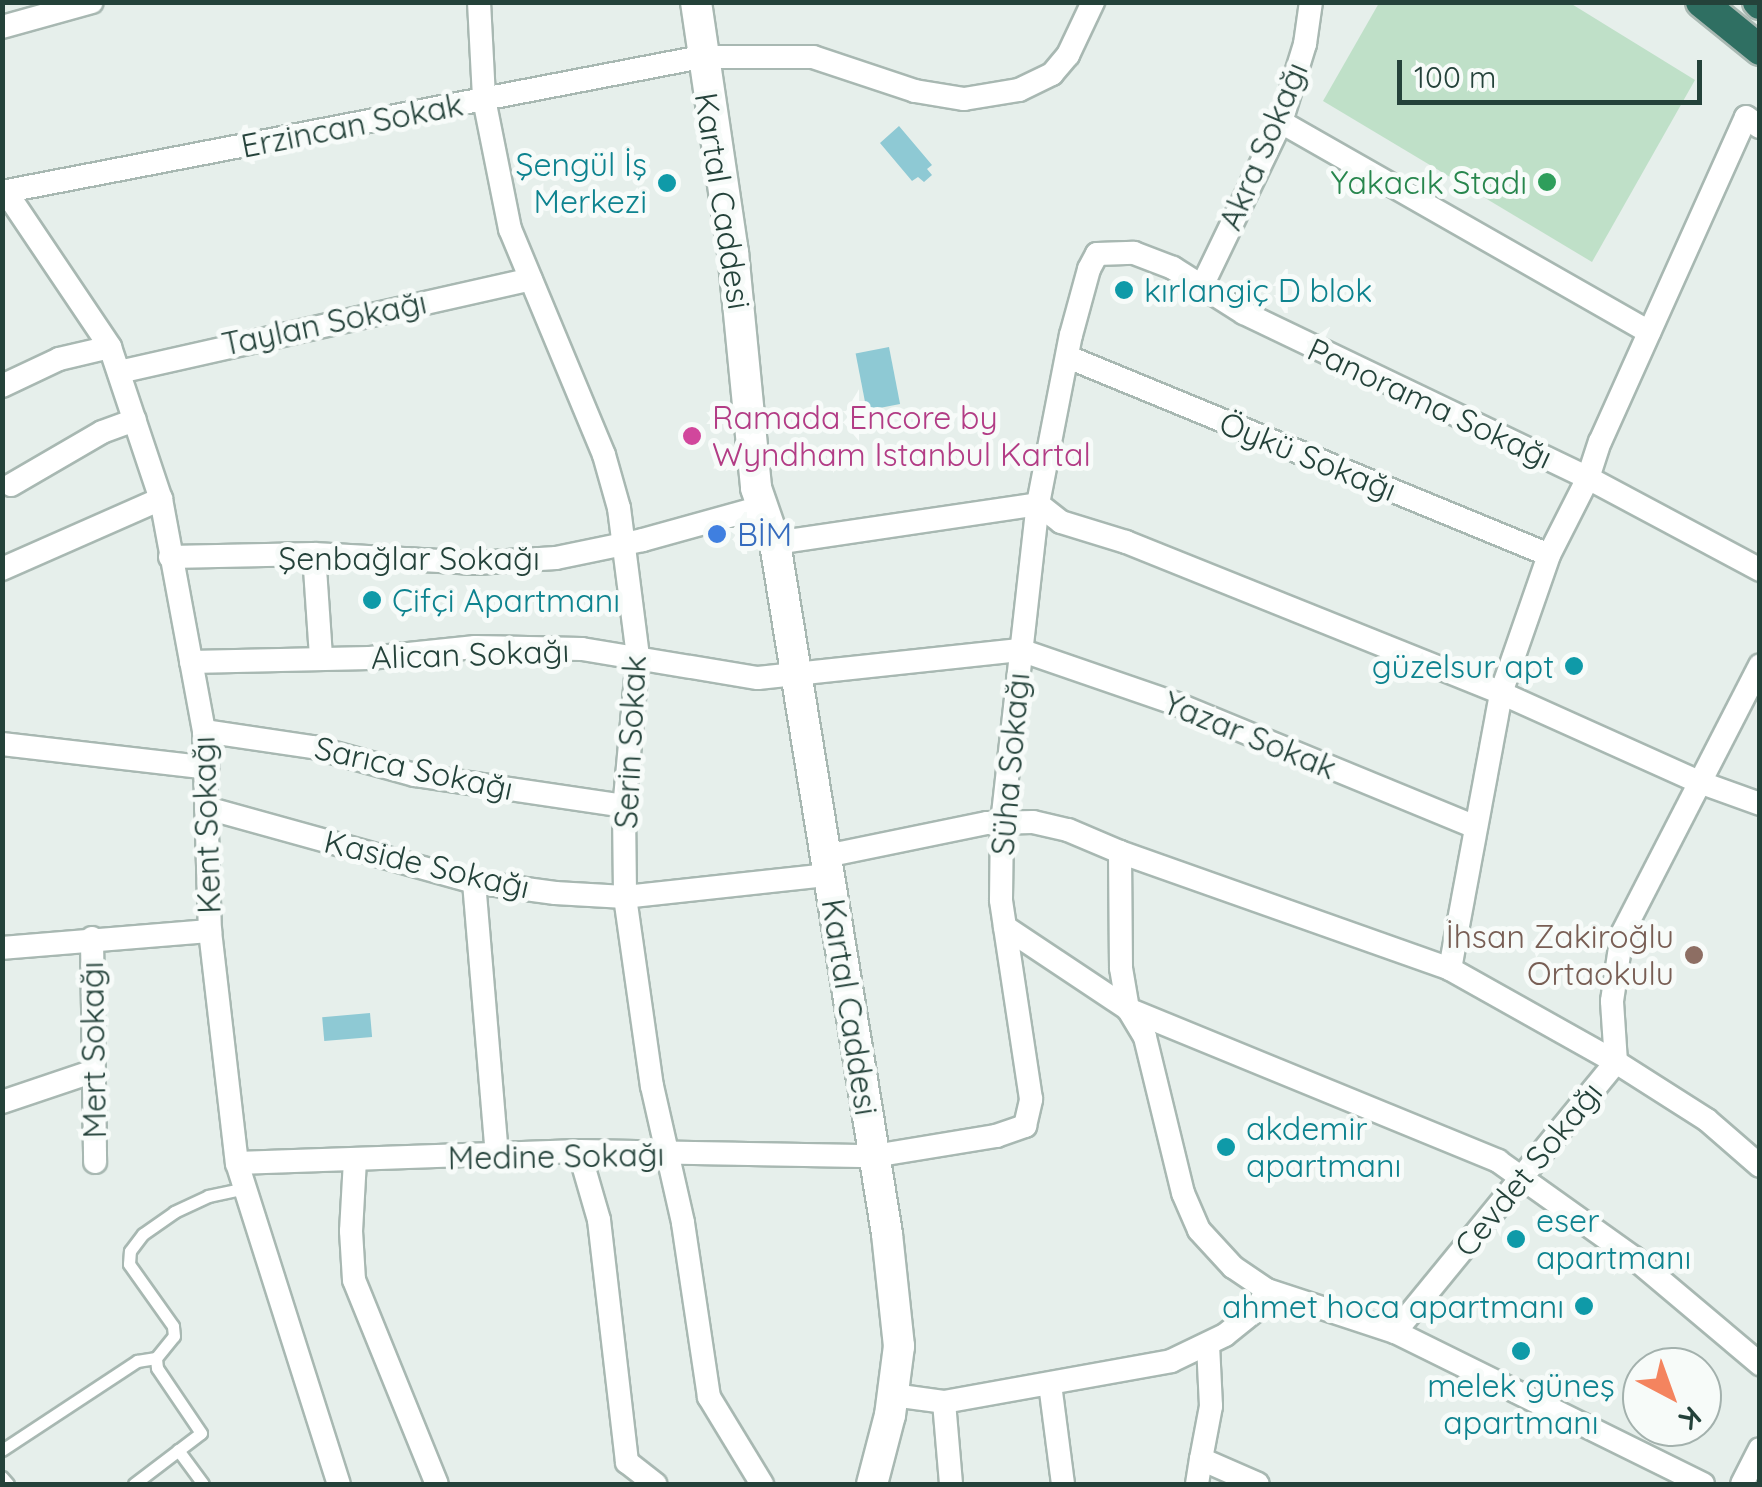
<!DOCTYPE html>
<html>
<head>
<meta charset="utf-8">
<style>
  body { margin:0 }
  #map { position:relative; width:1762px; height:1487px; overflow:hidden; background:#e6efeb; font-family:Quicksand,sans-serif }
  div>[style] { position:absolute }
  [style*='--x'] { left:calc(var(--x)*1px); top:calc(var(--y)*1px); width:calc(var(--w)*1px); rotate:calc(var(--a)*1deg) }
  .green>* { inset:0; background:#bfe0c8 }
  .water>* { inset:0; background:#8ec9d4; transform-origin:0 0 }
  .roads { filter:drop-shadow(2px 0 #a8b8b2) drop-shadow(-2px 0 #a8b8b2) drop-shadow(0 2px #a8b8b2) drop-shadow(0 -2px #a8b8b2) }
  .lane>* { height:11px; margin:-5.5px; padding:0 5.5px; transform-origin:5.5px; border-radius:5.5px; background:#fff }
  .street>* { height:22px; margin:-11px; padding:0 11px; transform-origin:11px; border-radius:11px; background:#fff }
  .secondary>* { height:30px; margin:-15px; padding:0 15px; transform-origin:15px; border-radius:15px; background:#fff }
  .highway>* { height:30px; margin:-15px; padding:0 15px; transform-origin:15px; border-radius:15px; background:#2f6f62 }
  .dots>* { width:28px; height:28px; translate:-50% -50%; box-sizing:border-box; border:5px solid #f7fbf9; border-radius:50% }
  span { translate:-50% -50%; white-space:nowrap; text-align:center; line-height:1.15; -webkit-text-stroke:10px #f7fbf9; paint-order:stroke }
  .street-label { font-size:32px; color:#24423a }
  .culture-label { font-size:32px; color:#0d838f }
  .right { translate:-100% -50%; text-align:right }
  .left { translate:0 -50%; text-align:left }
  .leisure-label { font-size:32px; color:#27864d }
  .hotel-label { font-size:32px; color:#b23c85 }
  .shop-label { font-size:32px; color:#366cbe }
  .education-label { font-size:32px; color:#785e54 }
  .frame { position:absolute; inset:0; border:5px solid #24423a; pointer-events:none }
  .north { position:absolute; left:1622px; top:1347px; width:100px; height:100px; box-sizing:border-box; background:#f7fbf9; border:2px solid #a3b1ad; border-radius:50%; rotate:139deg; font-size:28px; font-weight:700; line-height:40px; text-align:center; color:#24423a }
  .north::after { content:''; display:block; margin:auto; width:35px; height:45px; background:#f4845f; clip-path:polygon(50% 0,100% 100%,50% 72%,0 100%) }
  .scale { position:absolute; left:1397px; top:60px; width:305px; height:45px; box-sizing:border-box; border:5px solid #24423a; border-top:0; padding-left:12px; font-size:30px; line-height:35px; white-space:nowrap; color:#24423a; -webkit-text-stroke:8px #f7fbf9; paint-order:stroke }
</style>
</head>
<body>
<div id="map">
  <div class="green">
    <i style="clip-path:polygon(1379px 3px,1570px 3px,1695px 80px,1592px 262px,1323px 101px)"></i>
  </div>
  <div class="water">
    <i style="clip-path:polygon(899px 126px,932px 165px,927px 169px,932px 175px,924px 182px,918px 177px,912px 181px,880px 143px)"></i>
    <i style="left:889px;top:347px;width:58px;height:34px;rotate:79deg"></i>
    <i style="left:370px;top:1013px;width:24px;height:48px;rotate:85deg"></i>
  </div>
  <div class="roads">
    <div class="lane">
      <i style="--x:2;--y:1450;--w:162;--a:-33.4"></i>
      <i style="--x:137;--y:1361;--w:19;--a:-9"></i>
      <i style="--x:156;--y:1358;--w:28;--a:-51"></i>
      <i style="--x:174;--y:1336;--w:10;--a:-96"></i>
      <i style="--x:173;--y:1326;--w:76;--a:-125.4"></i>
      <i style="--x:129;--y:1264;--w:13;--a:-86"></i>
      <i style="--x:130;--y:1251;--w:21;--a:-53"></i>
      <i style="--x:143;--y:1234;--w:38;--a:-35"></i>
      <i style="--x:174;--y:1212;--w:38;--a:-25"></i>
      <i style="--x:208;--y:1196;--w:38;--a:-12"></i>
      <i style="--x:178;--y:1450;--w:42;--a:53.7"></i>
      <i style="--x:2;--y:1477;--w:9;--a:49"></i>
      <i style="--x:134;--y:1484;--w:84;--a:-37.3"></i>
      <i style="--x:201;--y:1433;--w:78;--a:-124.1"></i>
      <i style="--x:157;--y:1368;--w:10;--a:-96"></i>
    </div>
    <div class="street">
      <i style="--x:479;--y:2;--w:97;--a:87"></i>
      <i style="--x:484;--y:99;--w:133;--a:78.7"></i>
      <i style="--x:510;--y:229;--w:245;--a:67.4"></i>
      <i style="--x:604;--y:455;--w:55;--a:74.2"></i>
      <i style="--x:619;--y:508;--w:149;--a:82.7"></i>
      <i style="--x:638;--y:656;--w:156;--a:95.2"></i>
      <i style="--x:624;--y:811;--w:86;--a:89.3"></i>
      <i style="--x:625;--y:897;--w:191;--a:81.9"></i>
      <i style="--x:652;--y:1086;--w:140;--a:77.2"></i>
      <i style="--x:683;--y:1223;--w:176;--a:81.5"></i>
      <i style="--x:709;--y:1397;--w:102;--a:58.7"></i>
      <i style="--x:2;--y:27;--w:93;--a:-15.5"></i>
      <i style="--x:1281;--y:122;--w:424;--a:29.7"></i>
      <i style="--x:2;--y:192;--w:712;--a:-10.93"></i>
      <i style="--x:701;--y:57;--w:112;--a:0"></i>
      <i style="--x:813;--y:57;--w:108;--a:18.4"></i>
      <i style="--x:915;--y:91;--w:50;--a:9.3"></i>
      <i style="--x:964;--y:99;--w:56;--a:-9.3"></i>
      <i style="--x:1019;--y:90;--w:37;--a:-26"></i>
      <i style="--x:1052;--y:74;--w:25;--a:-50"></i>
      <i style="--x:1068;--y:55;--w:59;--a:-64.7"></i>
      <i style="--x:6;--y:192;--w:187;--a:56.1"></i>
      <i style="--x:110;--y:347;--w:160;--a:71.5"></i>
      <i style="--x:161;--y:499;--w:236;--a:79.5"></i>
      <i style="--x:204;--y:731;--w:200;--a:88.3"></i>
      <i style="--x:210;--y:931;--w:234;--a:83.4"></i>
      <i style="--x:237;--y:1163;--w:337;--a:72.4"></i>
      <i style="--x:1202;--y:286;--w:182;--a:-64.3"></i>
      <i style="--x:1281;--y:122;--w:82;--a:-72.9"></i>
      <i style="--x:1305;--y:44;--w:42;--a:-81.9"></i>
      <i style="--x:1068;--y:357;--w:520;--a:22.37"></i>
      <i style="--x:119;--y:372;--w:422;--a:-12.7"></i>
      <i style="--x:2;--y:386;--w:63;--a:-25.3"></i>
      <i style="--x:59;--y:359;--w:52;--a:-13.2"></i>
      <i style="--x:11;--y:485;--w:105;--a:-30.2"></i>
      <i style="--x:102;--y:432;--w:35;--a:-20"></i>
      <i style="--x:775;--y:543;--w:266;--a:-8.4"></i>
      <i style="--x:1038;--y:504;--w:29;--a:38"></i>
      <i style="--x:1061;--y:522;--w:68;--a:17.1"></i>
      <i style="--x:1126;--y:542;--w:404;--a:21.9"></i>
      <i style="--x:1501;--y:693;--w:217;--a:24.2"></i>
      <i style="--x:1699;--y:782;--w:65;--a:19.8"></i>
      <i style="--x:314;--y:554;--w:104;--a:86.1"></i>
      <i style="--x:170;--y:557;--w:144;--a:-1.2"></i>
      <i style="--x:314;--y:554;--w:162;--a:3.2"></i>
      <i style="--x:476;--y:563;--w:80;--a:-3.6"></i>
      <i style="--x:556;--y:558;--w:89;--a:-11.7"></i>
      <i style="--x:643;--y:540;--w:123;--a:-15.5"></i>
      <i style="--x:2;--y:569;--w:174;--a:-23.8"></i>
      <i style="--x:191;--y:662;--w:179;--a:-1.3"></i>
      <i style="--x:370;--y:658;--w:106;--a:-6"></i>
      <i style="--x:475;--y:647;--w:107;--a:1.1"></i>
      <i style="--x:582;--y:649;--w:178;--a:9.4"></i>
      <i style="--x:758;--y:678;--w:263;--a:-6.1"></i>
      <i style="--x:1020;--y:650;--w:166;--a:19"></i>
      <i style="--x:1177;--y:704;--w:323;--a:22.4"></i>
      <i style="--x:204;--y:731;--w:110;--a:8.4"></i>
      <i style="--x:313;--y:747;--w:106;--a:15.4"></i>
      <i style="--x:415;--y:775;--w:212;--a:8.4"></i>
      <i style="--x:2;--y:744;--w:207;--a:6.6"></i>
      <i style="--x:207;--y:808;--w:277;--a:15.5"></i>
      <i style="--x:474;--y:882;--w:82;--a:7.7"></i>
      <i style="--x:555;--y:893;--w:70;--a:3.3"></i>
      <i style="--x:625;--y:897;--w:205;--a:-6.2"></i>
      <i style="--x:826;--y:856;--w:164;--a:-11.6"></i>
      <i style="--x:987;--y:823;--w:46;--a:-1.2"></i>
      <i style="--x:1033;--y:822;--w:36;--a:13"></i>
      <i style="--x:1068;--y:830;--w:56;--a:22.9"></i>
      <i style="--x:474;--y:882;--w:276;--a:85.2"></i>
      <i style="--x:1005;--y:927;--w:148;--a:33.7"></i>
      <i style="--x:1128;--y:1009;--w:400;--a:22.3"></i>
      <i style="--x:1498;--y:1161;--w:167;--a:35.5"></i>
      <i style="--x:1634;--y:1258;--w:165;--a:40.1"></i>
      <i style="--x:92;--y:938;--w:224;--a:89.2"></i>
      <i style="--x:2;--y:948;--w:209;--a:-4.7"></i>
      <i style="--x:1450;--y:969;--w:281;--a:-79.5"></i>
      <i style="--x:1501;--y:693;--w:146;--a:-70.8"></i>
      <i style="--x:1549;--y:555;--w:86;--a:-63.1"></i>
      <i style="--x:1588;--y:478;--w:38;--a:-72"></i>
      <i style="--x:1600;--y:442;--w:356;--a:-65.8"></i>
      <i style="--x:1746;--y:117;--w:17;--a:36"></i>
      <i style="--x:2;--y:1102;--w:94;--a:-18.6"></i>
      <i style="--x:579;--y:1151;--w:72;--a:73.8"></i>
      <i style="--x:599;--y:1220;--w:244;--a:83.4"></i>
      <i style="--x:627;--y:1462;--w:36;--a:38"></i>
      <i style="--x:355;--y:1160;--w:71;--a:93.2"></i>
      <i style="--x:351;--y:1231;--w:49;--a:86.5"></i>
      <i style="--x:354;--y:1280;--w:220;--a:67.9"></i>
      <i style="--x:237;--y:1163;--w:342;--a:-2"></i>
      <i style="--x:579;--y:1151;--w:295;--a:1"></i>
      <i style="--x:874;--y:1156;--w:124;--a:-9.3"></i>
      <i style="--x:996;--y:1136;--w:31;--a:-19"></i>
      <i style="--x:1025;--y:1126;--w:28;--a:-77"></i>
      <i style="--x:1031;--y:1099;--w:201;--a:-98.6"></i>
      <i style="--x:1001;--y:900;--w:77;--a:-89.3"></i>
      <i style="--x:1002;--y:823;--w:321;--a:-83.6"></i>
      <i style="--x:1038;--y:504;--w:172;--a:-79"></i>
      <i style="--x:1071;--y:335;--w:68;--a:-74.7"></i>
      <i style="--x:1089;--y:269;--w:17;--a:-62"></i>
      <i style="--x:1097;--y:254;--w:37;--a:-2"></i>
      <i style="--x:1134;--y:253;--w:42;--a:21"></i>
      <i style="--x:1173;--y:268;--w:84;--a:32.4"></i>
      <i style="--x:1244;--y:313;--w:382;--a:25.6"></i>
      <i style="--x:1588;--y:478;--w:195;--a:28.1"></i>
      <i style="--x:1395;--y:1332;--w:349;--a:-50.7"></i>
      <i style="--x:1616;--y:1062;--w:61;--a:-93.8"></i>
      <i style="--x:1612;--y:1001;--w:68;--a:-81.5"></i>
      <i style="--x:1622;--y:934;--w:302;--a:-62.8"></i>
      <i style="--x:1050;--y:1384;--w:101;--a:82.6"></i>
      <i style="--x:893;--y:1395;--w:51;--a:7.8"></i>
      <i style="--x:944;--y:1402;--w:82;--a:85.1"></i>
      <i style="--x:944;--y:1402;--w:231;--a:-10.2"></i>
      <i style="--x:1171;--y:1361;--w:60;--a:-25.7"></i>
      <i style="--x:1225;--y:1335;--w:38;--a:-39"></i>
      <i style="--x:1255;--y:1311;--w:24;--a:-60"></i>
      <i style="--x:1201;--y:1459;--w:54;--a:-79.3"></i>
      <i style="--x:1211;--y:1406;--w:62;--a:-92.8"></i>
      <i style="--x:1197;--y:1484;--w:25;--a:-81"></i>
      <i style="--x:1201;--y:1459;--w:62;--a:23.7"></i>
      <i style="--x:1703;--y:1484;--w:343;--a:-153.7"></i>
      <i style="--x:1395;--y:1332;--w:135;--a:-161.8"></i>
      <i style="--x:1267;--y:1290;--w:41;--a:-145.9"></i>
      <i style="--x:1233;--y:1267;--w:50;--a:-132.6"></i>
      <i style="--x:1199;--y:1230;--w:40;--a:-113.4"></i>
      <i style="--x:1183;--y:1193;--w:161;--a:-103.7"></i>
      <i style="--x:1145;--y:1037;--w:33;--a:-121"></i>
      <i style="--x:1128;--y:1009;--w:42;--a:-99.7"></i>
      <i style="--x:1121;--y:968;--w:116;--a:-90.5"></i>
      <i style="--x:1120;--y:852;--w:350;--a:19.5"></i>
      <i style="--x:1450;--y:969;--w:190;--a:29.3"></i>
      <i style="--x:1616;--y:1062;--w:108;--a:32.5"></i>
      <i style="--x:1707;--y:1120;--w:70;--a:41"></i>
      <i style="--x:1742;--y:1484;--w:39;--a:-63"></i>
    </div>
    <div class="secondary">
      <i style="--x:696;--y:2;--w:253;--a:81.6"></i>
      <i style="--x:733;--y:252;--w:237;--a:84.4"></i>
      <i style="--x:756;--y:488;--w:58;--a:70.9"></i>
      <i style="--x:775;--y:543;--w:700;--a:80.79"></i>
      <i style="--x:887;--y:1234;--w:113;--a:83.9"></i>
      <i style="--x:899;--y:1346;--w:70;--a:97.4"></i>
      <i style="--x:890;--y:1415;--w:71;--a:104.6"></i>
    </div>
    <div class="highway">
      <i style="--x:1701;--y:2;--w:76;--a:39.1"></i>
      <i style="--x:1758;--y:2;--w:3;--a:45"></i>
    </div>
  </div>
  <div class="dots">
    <i style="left:1547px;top:182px;background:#2e9e5b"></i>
    <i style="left:667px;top:183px;background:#0f9aa8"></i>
    <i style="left:1124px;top:290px;background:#0f9aa8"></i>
    <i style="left:692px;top:436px;background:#d1479c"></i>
    <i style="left:717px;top:534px;background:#3f7fe0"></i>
    <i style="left:372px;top:600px;background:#0f9aa8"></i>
    <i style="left:1574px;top:666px;background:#0f9aa8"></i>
    <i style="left:1694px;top:955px;background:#8d6e63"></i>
    <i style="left:1226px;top:1147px;background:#0f9aa8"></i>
    <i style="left:1516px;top:1239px;background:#0f9aa8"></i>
    <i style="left:1584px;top:1306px;background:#0f9aa8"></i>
    <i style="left:1521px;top:1351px;background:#0f9aa8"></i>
  </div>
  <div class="street-label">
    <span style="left:352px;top:125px;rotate:-11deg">Erzincan Sokak</span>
    <span style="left:1263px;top:146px;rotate:-67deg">Akra Sokağı</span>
    <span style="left:723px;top:201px;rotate:81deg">Kartal Caddesi</span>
    <span style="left:324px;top:323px;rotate:-12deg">Taylan Sokağı</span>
    <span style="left:1430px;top:403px;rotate:25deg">Panorama Sokağı</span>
    <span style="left:1308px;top:456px;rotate:22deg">Öykü Sokağı</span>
    <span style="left:409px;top:558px">Şenbağlar Sokağı</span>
    <span style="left:470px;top:654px;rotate:-2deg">Alican Sokağı</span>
    <span style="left:1250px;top:735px;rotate:22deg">Yazar Sokak</span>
    <span style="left:630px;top:742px;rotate:-87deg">Serin Sokak</span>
    <span style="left:1010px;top:764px;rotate:-85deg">Süha Sokağı</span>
    <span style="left:414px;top:768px;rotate:12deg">Sarıca Sokağı</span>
    <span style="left:206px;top:825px;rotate:-92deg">Kent Sokağı</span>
    <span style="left:427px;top:864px;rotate:13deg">Kaside Sokağı</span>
    <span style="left:850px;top:1007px;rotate:81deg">Kartal Caddesi</span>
    <span style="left:93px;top:1050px;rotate:-91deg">Mert Sokağı</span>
    <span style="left:556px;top:1156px;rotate:-1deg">Medine Sokağı</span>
    <span style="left:1528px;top:1169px;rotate:-51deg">Cevdet Sokağı</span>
  </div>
  <div class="culture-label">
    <span class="right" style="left:647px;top:183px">Şengül İş<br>Merkezi</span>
    <span class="left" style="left:1144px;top:290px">kırlangiç D blok</span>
    <span class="left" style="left:392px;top:600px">Çifçi Apartmanı</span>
    <span class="right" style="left:1554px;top:666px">güzelsur apt</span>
    <span class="left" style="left:1246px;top:1147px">akdemir<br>apartmanı</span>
    <span class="left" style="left:1536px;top:1239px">eser<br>apartmanı</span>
    <span class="right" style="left:1564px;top:1306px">ahmet hoca apartmanı</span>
    <span style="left:1521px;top:1404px">melek güneş<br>apartmanı</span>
  </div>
  <div class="leisure-label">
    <span class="right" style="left:1527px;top:182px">Yakacık Stadı</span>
  </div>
  <div class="hotel-label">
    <span class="left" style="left:712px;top:436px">Ramada Encore by<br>Wyndham Istanbul Kartal</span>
  </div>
  <div class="shop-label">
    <span class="left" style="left:737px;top:534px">BİM</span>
  </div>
  <div class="education-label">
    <span class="right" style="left:1674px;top:955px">İhsan Zakiroğlu<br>Ortaokulu</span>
  </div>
  <div class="frame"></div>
  <div class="north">K</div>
  <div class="scale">100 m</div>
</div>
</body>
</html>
